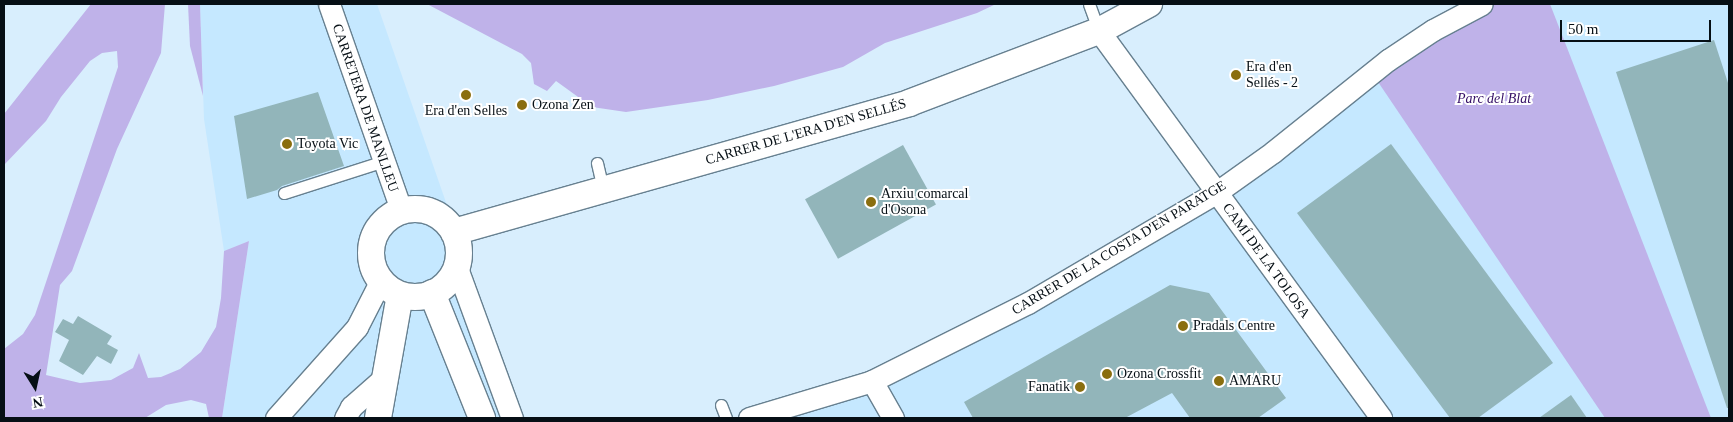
<!DOCTYPE html>
<html>
<head>
<meta charset="utf-8">
<style>
  body { margin:0 }
  #map { position:relative; width:1733px; height:422px; overflow:hidden; background:#d8eefd; font-family:Georgia,serif }
  div>[style] { position:absolute }
  [style*='--x'] { left:calc(var(--x)*1px); top:calc(var(--y)*1px); width:calc(var(--w)*1px); rotate:calc(var(--a)*1deg) }
  .built>* { inset:0; background:#c5e8ff }
  .green>* { inset:0; background:#bfb2e9 }
  .building>* { inset:0; background:#92b5ba; transform-origin:0 0 }
  .roads { filter:drop-shadow(1px 0 #678090) drop-shadow(-1px 0 #678090) drop-shadow(0 1px #678090) drop-shadow(0 -1px #678090) }
  .service>* { height:11px; margin:-5.5px; padding:0 5.5px; transform-origin:5.5px; border-radius:5.5px; background:#fff }
  .minor>* { height:21px; margin:-10.5px; padding:0 10.5px; transform-origin:10.5px; border-radius:10.5px; background:#fff }
  .tertiary>* { height:26px; margin:-13px; padding:0 13px; transform-origin:13px; border-radius:13px; background:#fff }
  .tertiary>.ring { margin:-13px; padding:0; box-sizing:content-box; background:none; border:26px solid #fff; border-radius:50% }
  .dots>* { width:14px; height:14px; translate:-50% -50%; box-sizing:border-box; border:2px solid #fff; border-radius:50% }
  span { translate:-50% -50%; white-space:nowrap; text-align:center; line-height:1.15; -webkit-text-stroke:4px #fff; paint-order:stroke }
  .poi-label { font-size:14px; color:#060f15 }
  .left { translate:0 -50%; text-align:left }
  .right { translate:-100% -50%; text-align:right }
  .park-label { font-size:14px; color:#330d64; font-style:italic }
  .street-label { font-size:14px; color:#060f15 }
  .frame { position:absolute; inset:0; border:5px solid #060f15; pointer-events:none }
  .north { position:absolute; left:10px; top:362px; width:50px; height:50px; -webkit-text-stroke:4px #fff; paint-order:stroke; rotate:170deg; font-size:14px; font-weight:700; line-height:20px; text-align:center; color:#060f15 }
  .north::after { content:''; display:block; margin:auto; width:18px; height:22px; background:#060f15; clip-path:polygon(50% 0,100% 100%,50% 72%,0 100%) }
  .scale { position:absolute; left:1560px; top:20px; width:151px; height:22px; box-sizing:border-box; border:2px solid #060f15; border-top:0; padding-left:6px; font-size:15px; line-height:18px; white-space:nowrap; color:#060f15; -webkit-text-stroke:4px #fff; paint-order:stroke }
</style>
</head>
<body>
<div id="map">
  <div class="built">
    <i style="clip-path:polygon(200px 4px,377px 4px,521px 418px,222px 418px,249px 241px,224px 251px,204px 119px)"></i>
    <i style="clip-path:polygon(1499px 4px,1729px 4px,1729px 418px,756px 418px,873px 383px,1217px 192px,1419px 43px)"></i>
  </div>
  <div class="green">
    <i style="clip-path:polygon(91px 4px,165px 4px,161px 53px,117px 149px,72px 271px,60px 285px,46px 375px,80px 383px,111px 380px,133px 368px,139px 353px,148px 378px,161px 377px,180px 369px,201px 352px,216px 327px,221px 298px,224px 251px,249px 241px,222px 418px,209px 418px,206px 404px,191px 400px,166px 405px,145px 418px,4px 418px,4px 349px,23px 334px,35px 315px,118px 67px,117px 51px,102px 53px,90px 61px,61px 97px,46px 121px,4px 165px,4px 114px)"></i>
    <i style="clip-path:polygon(188px 4px,200px 4px,203px 96px,190px 46px)"></i>
    <i style="clip-path:polygon(427px 4px,996px 4px,977px 13px,885px 43px,843px 67px,774px 86px,708px 100px,626px 112px,592px 107px,556px 81px,547px 91px,534px 84px,531px 63px,522px 54px)"></i>
    <i style="clip-path:polygon(1495px 4px,1550px 4px,1711px 418px,1605px 418px,1372px 73px,1472px 12px)"></i>
  </div>
  <div class="building">
    <i style="clip-path:polygon(1714px 40px,1729px 86px,1729px 408px,1727px 408px,1616px 72px)"></i>
    <i style="clip-path:polygon(318px 92px,344px 166px,282px 186px,277px 190px,247px 199px,234px 116px)"></i>
    <i style="clip-path:polygon(1391px 144px,1553px 363px,1478px 418px,1450px 418px,1297px 213px)"></i>
    <i style="left:903px;top:145px;width:68px;height:112px;rotate:61deg"></i>
    <i style="clip-path:polygon(1170px 285px,1209px 293px,1286px 398px,1258px 418px,1190px 418px,1172px 393px,1125px 418px,973px 418px,964px 402px)"></i>
    <i style="clip-path:polygon(78px 316px,112px 336px,107px 344px,118px 350px,111px 364px,97px 356px,83px 375px,59px 361px,69px 340px,55px 332px,63px 319px,73px 324px)"></i>
    <i style="clip-path:polygon(1571px 395px,1587px 418px,1539px 418px)"></i>
  </div>
  <div class="roads">
    <div class="service">
      <i style="--x:1089;--y:4;--w:29;--a:70"></i>
      <i style="--x:597;--y:163;--w:26;--a:77"></i>
      <i style="--x:284;--y:193;--w:105;--a:-17.7"></i>
      <i style="--x:721;--y:405;--w:14;--a:69"></i>
    </div>
    <div class="minor">
      <i style="--x:329;--y:4;--w:220;--a:70.7"></i>
      <i style="--x:1099;--y:31;--w:479;--a:53.9"></i>
      <i style="--x:457;--y:268;--w:160;--a:69.9"></i>
      <i style="--x:872;--y:381;--w:43;--a:60.4"></i>
      <i style="--x:276;--y:418;--w:122;--a:-48.3"></i>
      <i style="--x:357;--y:327;--w:53;--a:-62.9"></i>
      <i style="--x:345;--y:418;--w:13;--a:-61"></i>
      <i style="--x:351;--y:407;--w:45;--a:-41.4"></i>
      <i style="--x:749;--y:418;--w:128;--a:-16.7"></i>
      <i style="--x:872;--y:381;--w:174;--a:-26.6"></i>
      <i style="--x:1028;--y:303;--w:219;--a:-30.4"></i>
      <i style="--x:1217;--y:192;--w:69;--a:-35.5"></i>
      <i style="--x:1273;--y:152;--w:147;--a:-38.7"></i>
      <i style="--x:1388;--y:60;--w:54;--a:-33.7"></i>
      <i style="--x:1433;--y:30;--w:55;--a:-28"></i>
    </div>
    <div class="tertiary">
      <i class="ring" style="left:371px;top:209px;width:62px;height:62px"></i>
      <i style="--x:454;--y:232;--w:473;--a:-15.8"></i>
      <i style="--x:909;--y:103;--w:203;--a:-20.8"></i>
      <i style="--x:1099;--y:31;--w:57;--a:-28.4"></i>
      <i style="--x:432;--y:293;--w:135;--a:68.2"></i>
      <i style="--x:378;--y:418;--w:125;--a:-79.9"></i>
    </div>
  </div>
  <div class="dots">
    <i style="left:1236px;top:75px;background:#8a6e0f"></i>
    <i style="left:466px;top:95px;background:#8a6e0f"></i>
    <i style="left:522px;top:105px;background:#8a6e0f"></i>
    <i style="left:287px;top:144px;background:#8a6e0f"></i>
    <i style="left:871px;top:202px;background:#8a6e0f"></i>
    <i style="left:1183px;top:326px;background:#8a6e0f"></i>
    <i style="left:1107px;top:374px;background:#8a6e0f"></i>
    <i style="left:1219px;top:381px;background:#8a6e0f"></i>
    <i style="left:1080px;top:387px;background:#8a6e0f"></i>
  </div>
  <div class="poi-label">
    <span class="left" style="left:1246px;top:75px">Era d'en<br>Sellés - 2</span>
    <span class="left" style="left:532px;top:105px">Ozona Zen</span>
    <span style="left:466px;top:111px">Era d'en Selles</span>
    <span class="left" style="left:297px;top:144px">Toyota Vic</span>
    <span class="left" style="left:881px;top:202px">Arxiu comarcal<br>d'Osona</span>
    <span class="left" style="left:1193px;top:326px">Pradals Centre</span>
    <span class="left" style="left:1117px;top:374px">Ozona Crossfit</span>
    <span class="left" style="left:1229px;top:381px">AMARU</span>
    <span class="right" style="left:1070px;top:387px">Fanatik</span>
  </div>
  <div class="park-label">
    <span style="left:1494px;top:99px">Parc del Blat</span>
  </div>
  <div class="street-label">
    <span style="left:365px;top:108px;rotate:71deg">CARRETERA DE MANLLEU</span>
    <span style="left:806px;top:132px;rotate:-16deg">CARRER DE L'ERA D'EN SELLÉS</span>
    <span style="left:1119px;top:248px;rotate:-31deg">CARRER DE LA COSTA D'EN PARATGE</span>
    <span style="left:1266px;top:261px;rotate:54deg">CAMÍ DE LA TOLOSA</span>
  </div>
  <div class="frame"></div>
  <div class="north">N</div>
  <div class="scale">50 m</div>
</div>
</body>
</html>
